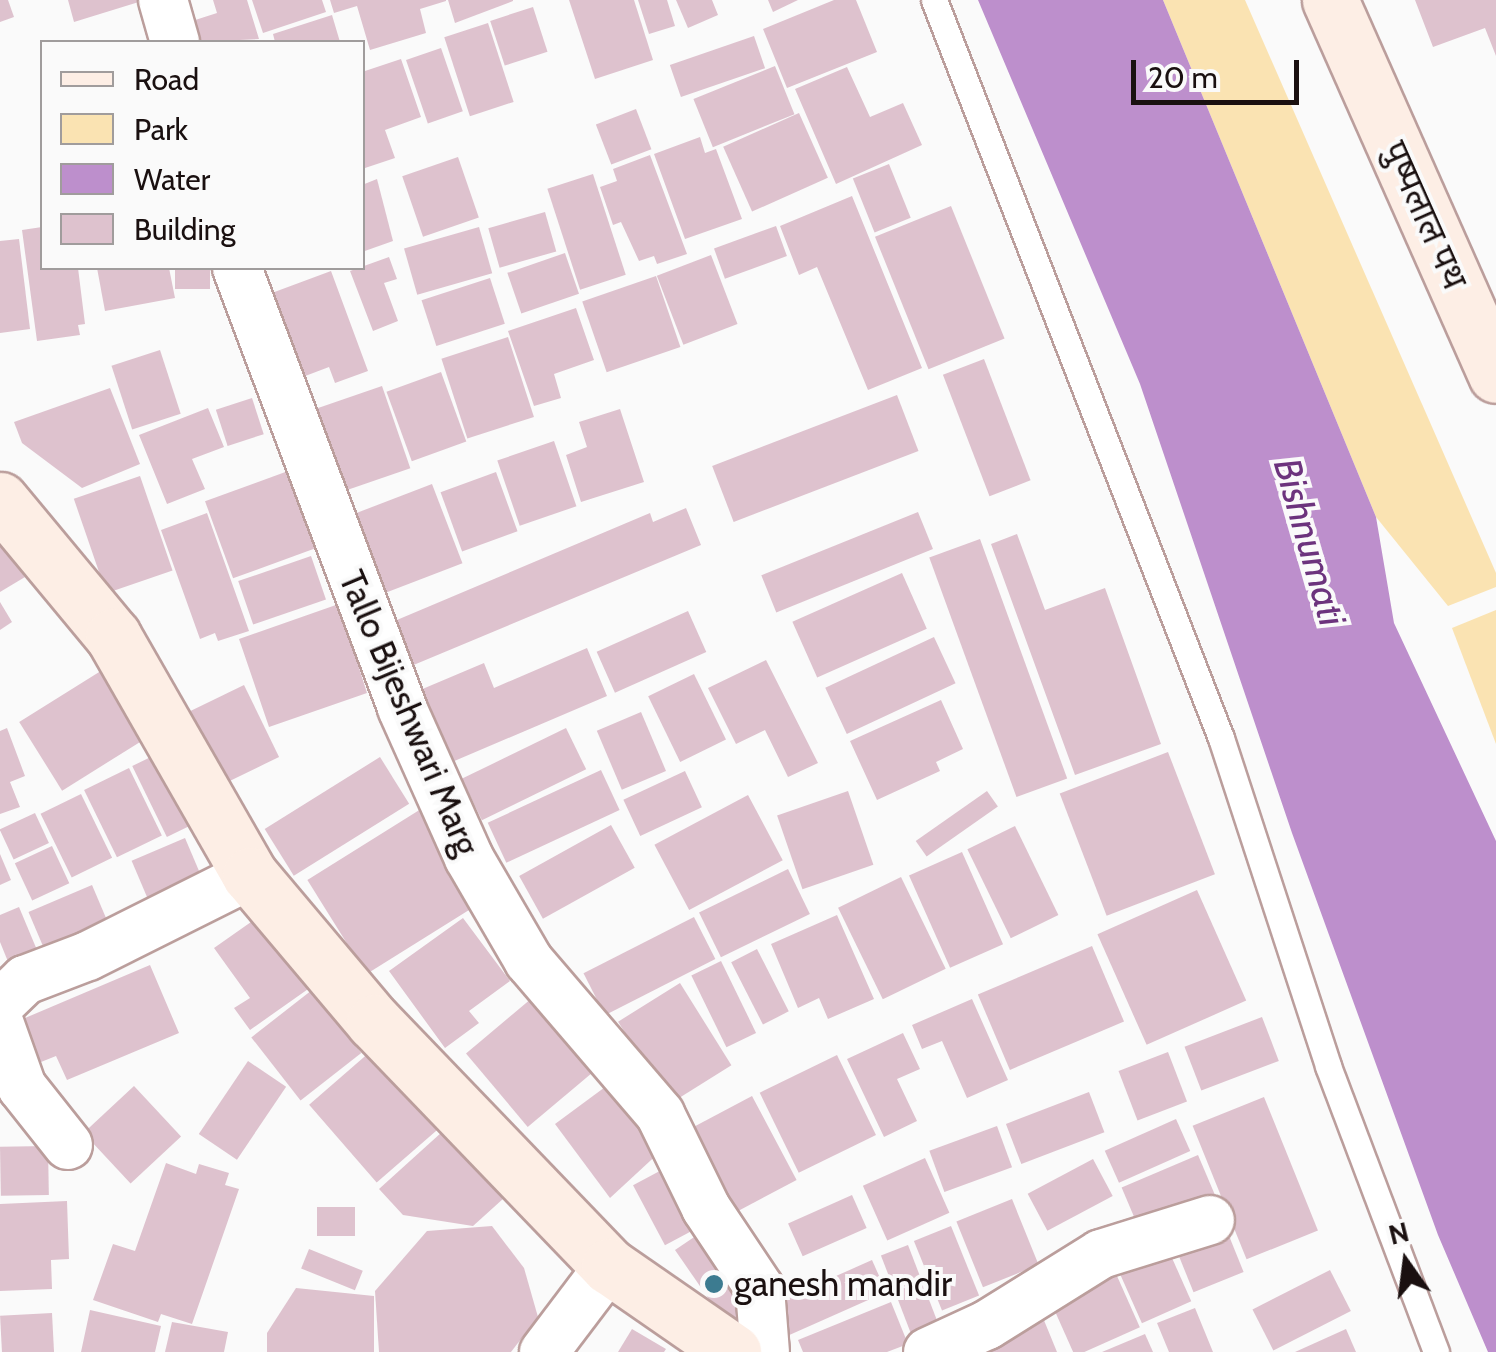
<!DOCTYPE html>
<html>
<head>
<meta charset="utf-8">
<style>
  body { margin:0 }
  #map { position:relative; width:1496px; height:1352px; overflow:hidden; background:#fafafa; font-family:Cabin,"Noto Sans Devanagari",sans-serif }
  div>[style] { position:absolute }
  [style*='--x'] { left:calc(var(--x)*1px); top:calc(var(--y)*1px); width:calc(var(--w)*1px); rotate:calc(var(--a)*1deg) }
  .green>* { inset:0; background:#fae3b2 }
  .water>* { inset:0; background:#bd8fcc }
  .building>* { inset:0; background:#dec2ce; transform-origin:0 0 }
  .roads { filter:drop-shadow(2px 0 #bb9e9c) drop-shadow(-2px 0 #bb9e9c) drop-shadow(0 2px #bb9e9c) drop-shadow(0 -2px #bb9e9c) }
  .lane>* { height:25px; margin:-12.5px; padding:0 12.5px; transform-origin:12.5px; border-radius:12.5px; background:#fff }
  .street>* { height:48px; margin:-24px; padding:0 24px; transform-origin:24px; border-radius:24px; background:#fff }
  .secondary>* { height:55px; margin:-27.5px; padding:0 27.5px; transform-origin:27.5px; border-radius:27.5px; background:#fdeee5 }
  .dots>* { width:28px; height:28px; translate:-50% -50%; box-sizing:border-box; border:5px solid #fafafa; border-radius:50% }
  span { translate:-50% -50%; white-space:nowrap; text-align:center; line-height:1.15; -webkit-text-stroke:8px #fafafa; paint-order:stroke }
  .street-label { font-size:35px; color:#1a1010 }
  .poi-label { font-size:35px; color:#1a1010 }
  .left { translate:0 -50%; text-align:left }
  .water-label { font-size:38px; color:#6c337d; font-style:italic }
  .legend { position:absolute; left:40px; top:40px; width:325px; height:230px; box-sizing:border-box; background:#fafafa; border:2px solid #a09c9c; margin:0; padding:12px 18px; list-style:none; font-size:30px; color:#1a1010 }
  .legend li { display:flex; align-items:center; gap:20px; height:50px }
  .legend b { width:50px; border:2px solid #a09c9c }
  .north { position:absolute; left:1356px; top:1212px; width:100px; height:100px; -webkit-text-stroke:8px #fafafa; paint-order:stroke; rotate:346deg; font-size:28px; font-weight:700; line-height:40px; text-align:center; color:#1a1010 }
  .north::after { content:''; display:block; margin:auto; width:35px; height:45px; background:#1a1010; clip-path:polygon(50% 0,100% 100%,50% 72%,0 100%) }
  .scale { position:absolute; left:1131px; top:60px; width:168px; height:45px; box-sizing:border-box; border:5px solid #1a1010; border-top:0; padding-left:12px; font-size:30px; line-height:35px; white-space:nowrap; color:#1a1010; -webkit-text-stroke:8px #fafafa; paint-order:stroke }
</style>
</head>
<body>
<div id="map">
  <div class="green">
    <i style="clip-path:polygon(1163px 0,1245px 0,1496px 573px,1496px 587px,1448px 606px,1376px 517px)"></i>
    <i style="clip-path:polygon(1496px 610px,1496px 744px,1452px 628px)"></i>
  </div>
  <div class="water">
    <i style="clip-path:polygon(978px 0,1163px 0,1376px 517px,1394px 623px,1496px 841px,1496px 1352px,1488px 1352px,1438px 1235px,1292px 833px,1140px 384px)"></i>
  </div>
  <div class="building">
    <i style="clip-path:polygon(0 0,8px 0,14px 17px,0 22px)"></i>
    <i style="clip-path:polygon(68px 0,142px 0,142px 1px,74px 22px)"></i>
    <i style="clip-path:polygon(213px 0,247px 0,259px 39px,195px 42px,189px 22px,217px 13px)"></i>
    <i style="clip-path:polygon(252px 0,322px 0,326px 12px,263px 33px)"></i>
    <i style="clip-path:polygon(330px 0,446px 0,446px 1px,420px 9px,426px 33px,370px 50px,357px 6px,334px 13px)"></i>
    <i style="clip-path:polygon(448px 0,513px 0,513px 1px,455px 23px)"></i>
    <i style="clip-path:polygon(569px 0,634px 0,653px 60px,595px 79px)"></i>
    <i style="clip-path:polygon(638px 0,667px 0,675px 26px,649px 34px)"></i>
    <i style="clip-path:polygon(676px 0,712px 0,718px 15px,688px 28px)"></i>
    <i style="clip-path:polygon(768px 0,798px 0,773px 12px)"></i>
    <i style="clip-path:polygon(834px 0,856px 0,877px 52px,787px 88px,763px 29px)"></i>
    <i style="clip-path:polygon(1415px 0,1496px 0,1496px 56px,1485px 28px,1433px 47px)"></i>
    <i style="left:533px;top:7px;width:47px;height:45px;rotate:72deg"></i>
    <i style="clip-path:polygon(332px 15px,340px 42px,275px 42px,273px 34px)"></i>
    <i style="left:488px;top:23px;width:83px;height:46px;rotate:72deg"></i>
    <i style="left:754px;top:36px;width:34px;height:89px;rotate:71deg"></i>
    <i style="left:441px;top:48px;width:67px;height:37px;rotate:71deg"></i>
    <i style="clip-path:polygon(401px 59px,421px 117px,385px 130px,395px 158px,362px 169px,362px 72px)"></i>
    <i style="left:775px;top:66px;width:52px;height:88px;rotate:68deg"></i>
    <i style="clip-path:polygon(847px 67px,870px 117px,903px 103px,922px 145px,836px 184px,795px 89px)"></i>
    <i style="left:636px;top:109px;width:43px;height:43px;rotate:69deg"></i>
    <i style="left:799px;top:113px;width:71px;height:83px;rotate:66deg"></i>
    <i style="clip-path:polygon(700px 137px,705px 153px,716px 149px,742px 219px,685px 239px,654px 154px)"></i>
    <i style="clip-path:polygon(650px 155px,687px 254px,657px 264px,654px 256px,639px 261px,621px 222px,613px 225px,600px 187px,617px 181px,613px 169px)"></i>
    <i style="left:458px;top:157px;width:64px;height:59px;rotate:71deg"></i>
    <i style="left:889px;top:164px;width:58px;height:39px;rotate:68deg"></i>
    <i style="left:593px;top:174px;width:106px;height:48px;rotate:72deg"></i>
    <i style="clip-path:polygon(377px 179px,393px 241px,362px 252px,362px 185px)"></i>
    <i style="clip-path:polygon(852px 196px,922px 368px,868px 390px,817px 267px,799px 275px,780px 226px)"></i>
    <i style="left:951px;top:206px;width:143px;height:82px;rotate:68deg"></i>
    <i style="left:545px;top:212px;width:41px;height:59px;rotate:74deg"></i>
    <i style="left:776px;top:226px;width:32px;height:66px;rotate:70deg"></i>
    <i style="clip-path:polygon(42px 227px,42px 268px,78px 268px,85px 324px,78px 325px,80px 335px,37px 341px,22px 230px)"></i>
    <i style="left:479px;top:227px;width:48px;height:78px;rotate:74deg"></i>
    <i style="clip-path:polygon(19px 239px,30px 329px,0 333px,0 241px)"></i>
    <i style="left:565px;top:253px;width:43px;height:61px;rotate:71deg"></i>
    <i style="left:711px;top:255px;width:74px;height:58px;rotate:69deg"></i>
    <i style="clip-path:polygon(389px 257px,397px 279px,384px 283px,398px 321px,373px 331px,350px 271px)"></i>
    <i style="clip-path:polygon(97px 268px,169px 268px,175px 298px,105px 311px)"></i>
    <i style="left:175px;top:268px;width:35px;height:21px"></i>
    <i style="clip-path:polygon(331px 271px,368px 371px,335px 383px,329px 367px,292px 381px,261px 297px)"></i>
    <i style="left:656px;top:276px;width:75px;height:78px;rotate:71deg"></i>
    <i style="left:490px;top:278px;width:48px;height:72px;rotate:72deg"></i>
    <i style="clip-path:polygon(576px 308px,594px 360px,554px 374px,561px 398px,534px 406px,508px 331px)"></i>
    <i style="left:508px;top:337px;width:84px;height:70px;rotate:72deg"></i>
    <i style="left:160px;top:350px;width:67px;height:51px;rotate:72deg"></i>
    <i style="left:984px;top:359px;width:130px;height:44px;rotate:69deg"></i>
    <i style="left:441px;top:372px;width:74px;height:58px;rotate:70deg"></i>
    <i style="left:382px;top:386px;width:87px;height:76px;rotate:71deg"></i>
    <i style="clip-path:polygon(110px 388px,140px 464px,82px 488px,22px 443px,14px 422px)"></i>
    <i style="left:897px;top:395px;width:60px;height:198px;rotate:69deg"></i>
    <i style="left:252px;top:398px;width:38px;height:38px;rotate:72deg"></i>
    <i style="clip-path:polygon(208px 408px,224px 447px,192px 459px,205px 489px,167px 504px,139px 435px)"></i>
    <i style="clip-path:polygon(620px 409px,644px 482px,581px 502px,566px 455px,587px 447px,579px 422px)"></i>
    <i style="left:554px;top:441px;width:69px;height:60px;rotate:71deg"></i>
    <i style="left:299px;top:467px;width:82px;height:100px;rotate:70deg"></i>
    <i style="left:496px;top:472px;width:63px;height:59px;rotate:70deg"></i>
    <i style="left:140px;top:476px;width:100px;height:70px;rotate:71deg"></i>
    <i style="left:432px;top:484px;width:85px;height:83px;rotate:69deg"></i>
    <i style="clip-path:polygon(686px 508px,701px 545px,404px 669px,385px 625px,650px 513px,653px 522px)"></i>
    <i style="left:918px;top:512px;width:40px;height:169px;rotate:68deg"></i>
    <i style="clip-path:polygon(207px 513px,249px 631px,218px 641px,215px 633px,200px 639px,161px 530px)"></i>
    <i style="clip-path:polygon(1017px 534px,1045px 610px,1105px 588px,1161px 744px,1075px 775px,991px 544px)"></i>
    <i style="clip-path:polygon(0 538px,25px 577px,0 592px)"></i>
    <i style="left:980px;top:539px;width:255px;height:54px;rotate:70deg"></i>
    <i style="left:311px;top:556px;width:46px;height:77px;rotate:71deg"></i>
    <i style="left:902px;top:573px;width:61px;height:120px;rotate:66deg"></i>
    <i style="clip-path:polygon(353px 599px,370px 649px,355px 655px,367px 693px,269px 727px,239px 639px)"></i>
    <i style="clip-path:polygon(0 602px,12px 622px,0 630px)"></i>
    <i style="left:688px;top:611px;width:45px;height:100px;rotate:66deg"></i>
    <i style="left:934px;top:637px;width:51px;height:120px;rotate:65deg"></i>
    <i style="clip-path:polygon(587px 648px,607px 696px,445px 765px,413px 693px,484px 663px,494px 688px)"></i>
    <i style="clip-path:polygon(766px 660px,818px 763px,788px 777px,765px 730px,736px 744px,708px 688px)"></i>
    <i style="left:104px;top:669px;width:81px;height:100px;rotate:58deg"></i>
    <i style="left:694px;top:674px;width:73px;height:51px;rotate:64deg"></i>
    <i style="left:244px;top:685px;width:80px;height:63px;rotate:64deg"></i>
    <i style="clip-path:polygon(941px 700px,963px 749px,936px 762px,940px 771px,877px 800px,850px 741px)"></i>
    <i style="left:641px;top:712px;width:64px;height:48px;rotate:67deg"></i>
    <i style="clip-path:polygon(7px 728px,25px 776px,10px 782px,20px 807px,0 814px,0 731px)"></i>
    <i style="left:566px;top:728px;width:46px;height:116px;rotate:64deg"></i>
    <i style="left:161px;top:752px;width:79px;height:32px;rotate:64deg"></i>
    <i style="left:1168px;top:752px;width:131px;height:116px;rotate:69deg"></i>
    <i style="left:380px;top:757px;width:55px;height:136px;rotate:58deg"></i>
    <i style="left:129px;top:768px;width:75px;height:50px;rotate:64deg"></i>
    <i style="left:601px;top:770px;width:44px;height:125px;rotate:65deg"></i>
    <i style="left:685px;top:771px;width:40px;height:68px;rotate:65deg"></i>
    <i style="left:848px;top:791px;width:78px;height:75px;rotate:71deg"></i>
    <i style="left:987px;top:791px;width:19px;height:87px;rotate:55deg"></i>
    <i style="left:81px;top:794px;width:71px;height:45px;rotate:64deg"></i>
    <i style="left:748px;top:795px;width:74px;height:106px;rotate:62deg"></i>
    <i style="left:421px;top:809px;width:111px;height:134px;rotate:58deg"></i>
    <i style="left:35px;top:813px;width:33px;height:39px;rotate:65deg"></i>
    <i style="left:611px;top:825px;width:49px;height:105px;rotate:61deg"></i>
    <i style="left:1015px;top:826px;width:99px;height:53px;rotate:64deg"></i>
    <i style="left:185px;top:838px;width:52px;height:58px;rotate:67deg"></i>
    <i style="left:52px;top:846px;width:41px;height:41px;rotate:65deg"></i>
    <i style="left:962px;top:852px;width:101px;height:58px;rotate:66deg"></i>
    <i style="clip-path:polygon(0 854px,11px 880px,0 885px)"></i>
    <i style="left:788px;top:869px;width:50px;height:99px;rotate:64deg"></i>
    <i style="left:901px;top:877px;width:102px;height:70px;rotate:64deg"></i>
    <i style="left:92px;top:885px;width:53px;height:69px;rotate:67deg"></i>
    <i style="left:1197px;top:890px;width:121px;height:109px;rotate:66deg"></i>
    <i style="clip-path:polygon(19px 907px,42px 962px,13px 974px,0 942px,0 915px)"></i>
    <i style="clip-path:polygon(261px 915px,311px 987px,250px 1030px,234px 1008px,250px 998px,214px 948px)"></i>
    <i style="clip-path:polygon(837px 915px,874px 999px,828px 1019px,819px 998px,798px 1008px,771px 944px)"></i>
    <i style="left:694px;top:917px;width:47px;height:124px;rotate:63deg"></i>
    <i style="clip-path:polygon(463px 918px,510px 981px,469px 1011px,479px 1023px,445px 1048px,389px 971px)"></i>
    <i style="left:1092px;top:946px;width:82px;height:124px;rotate:67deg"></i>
    <i style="left:757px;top:949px;width:70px;height:29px;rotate:63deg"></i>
    <i style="left:721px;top:961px;width:80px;height:33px;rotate:64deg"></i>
    <i style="clip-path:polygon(150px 965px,179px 1033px,67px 1080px,56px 1056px,36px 1064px,18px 1021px)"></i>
    <i style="left:680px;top:983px;width:97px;height:73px;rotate:58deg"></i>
    <i style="left:312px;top:990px;width:80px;height:77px;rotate:52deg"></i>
    <i style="left:538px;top:993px;width:96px;height:94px;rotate:50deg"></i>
    <i style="clip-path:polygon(972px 999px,1008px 1080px,967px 1098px,942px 1041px,922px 1049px,912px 1025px)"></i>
    <i style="left:1262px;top:1017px;width:47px;height:83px;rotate:69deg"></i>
    <i style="clip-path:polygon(903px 1033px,920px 1069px,897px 1079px,917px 1121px,884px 1137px,847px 1059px)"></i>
    <i style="left:371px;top:1051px;width:103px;height:82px;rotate:49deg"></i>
    <i style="left:1168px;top:1052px;width:53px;height:53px;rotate:69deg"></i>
    <i style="left:837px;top:1055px;width:89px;height:86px;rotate:64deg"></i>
    <i style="left:248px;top:1061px;width:46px;height:88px;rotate:34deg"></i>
    <i style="clip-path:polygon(620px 1076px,663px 1149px,610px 1198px,555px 1124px)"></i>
    <i style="left:134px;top:1086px;width:69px;height:69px;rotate:47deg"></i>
    <i style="left:1089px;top:1092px;width:43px;height:89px;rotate:69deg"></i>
    <i style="left:752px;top:1096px;width:95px;height:86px;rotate:62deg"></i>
    <i style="left:1264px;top:1097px;width:144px;height:77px;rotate:68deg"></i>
    <i style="left:1176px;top:1119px;width:35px;height:78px;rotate:66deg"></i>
    <i style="left:997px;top:1126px;width:44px;height:72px;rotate:70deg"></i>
    <i style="clip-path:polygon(442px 1132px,504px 1198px,473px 1226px,403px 1215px,379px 1189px)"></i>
    <i style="left:48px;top:1146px;width:49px;height:48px;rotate:89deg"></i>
    <i style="left:1198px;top:1155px;width:56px;height:83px;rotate:67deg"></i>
    <i style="left:925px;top:1158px;width:60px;height:68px;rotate:66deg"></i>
    <i style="left:1093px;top:1159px;width:42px;height:74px;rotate:62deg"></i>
    <i style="clip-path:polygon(166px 1163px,196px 1174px,199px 1164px,229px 1173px,225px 1185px,239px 1189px,192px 1324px,161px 1314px,158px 1322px,93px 1300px,113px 1244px,135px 1251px)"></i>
    <i style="left:671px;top:1165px;width:68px;height:43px;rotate:62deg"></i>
    <i style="left:852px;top:1195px;width:36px;height:70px;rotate:66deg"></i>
    <i style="left:1012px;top:1199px;width:71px;height:60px;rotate:68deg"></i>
    <i style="clip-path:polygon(67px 1201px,69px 1259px,51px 1260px,52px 1289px,0 1291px,0 1204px)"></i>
    <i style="left:317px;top:1207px;width:38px;height:29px"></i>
    <i style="left:1223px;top:1221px;width:55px;height:54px;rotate:68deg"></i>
    <i style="clip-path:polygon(712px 1225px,740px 1319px,731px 1331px,675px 1250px)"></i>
    <i style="clip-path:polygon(492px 1226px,524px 1268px,538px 1317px,511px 1352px,379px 1352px,375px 1291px,427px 1231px)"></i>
    <i style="left:951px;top:1226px;width:75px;height:40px;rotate:68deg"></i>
    <i style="left:1164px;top:1240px;width:67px;height:54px;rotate:66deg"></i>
    <i style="left:908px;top:1245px;width:85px;height:29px;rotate:69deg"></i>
    <i style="left:309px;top:1249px;width:58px;height:21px;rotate:22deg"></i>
    <i style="left:872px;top:1260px;width:35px;height:106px;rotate:66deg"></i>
    <i style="left:1113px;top:1267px;width:66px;height:71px;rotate:66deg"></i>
    <i style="left:1330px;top:1270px;width:46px;height:87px;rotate:63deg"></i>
    <i style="clip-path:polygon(296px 1288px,374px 1296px,374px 1352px,267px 1352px,267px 1333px)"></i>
    <i style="clip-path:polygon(891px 1302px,908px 1344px,887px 1352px,803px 1352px,798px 1340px)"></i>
    <i style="clip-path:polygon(1195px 1308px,1213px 1352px,1169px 1352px,1157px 1323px)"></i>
    <i style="clip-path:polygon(90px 1310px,161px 1326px,155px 1352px,81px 1352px)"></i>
    <i style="left:52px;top:1313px;width:39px;height:52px;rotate:87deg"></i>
    <i style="clip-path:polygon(1041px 1313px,1057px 1352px,992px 1352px,985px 1336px)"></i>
    <i style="clip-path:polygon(172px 1322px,228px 1332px,224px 1352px,165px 1352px)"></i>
    <i style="clip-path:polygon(632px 1329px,666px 1349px,664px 1352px,618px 1352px)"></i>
    <i style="clip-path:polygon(1346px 1329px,1356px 1352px,1295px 1352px)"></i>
    <i style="clip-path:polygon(1145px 1334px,1153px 1352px,1102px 1352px)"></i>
  </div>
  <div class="roads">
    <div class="lane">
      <i style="--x:934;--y:0;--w:792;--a:68.75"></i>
      <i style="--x:1221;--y:738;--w:345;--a:71.9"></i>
      <i style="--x:1328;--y:1066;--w:306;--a:69.3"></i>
    </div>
    <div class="street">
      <i style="--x:163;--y:0;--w:44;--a:74.1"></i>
      <i style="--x:237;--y:268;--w:470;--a:69.4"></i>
      <i style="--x:402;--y:708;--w:164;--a:65.9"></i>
      <i style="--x:469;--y:858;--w:119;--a:59.8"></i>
      <i style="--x:529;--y:961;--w:201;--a:49.4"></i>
      <i style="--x:660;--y:1114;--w:105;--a:63.9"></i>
      <i style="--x:706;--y:1208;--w:97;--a:56.3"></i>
      <i style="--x:760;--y:1289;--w:63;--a:85.5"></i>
      <i style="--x:0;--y:1004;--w:35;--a:-44"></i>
      <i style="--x:25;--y:980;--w:67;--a:-20.9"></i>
      <i style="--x:88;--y:956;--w:181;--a:-26.6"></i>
      <i style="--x:0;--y:1025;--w:66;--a:70.5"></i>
      <i style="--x:22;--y:1087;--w:74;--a:51.6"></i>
      <i style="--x:544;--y:1352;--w:108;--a:-52.9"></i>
      <i style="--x:928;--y:1352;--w:65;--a:-24.6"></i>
      <i style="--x:987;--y:1325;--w:134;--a:-31.9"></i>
      <i style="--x:1101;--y:1254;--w:114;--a:-17.3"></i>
    </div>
    <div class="secondary">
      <i style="--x:1330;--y:0;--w:410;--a:66.1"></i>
      <i style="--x:0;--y:500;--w:177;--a:50.3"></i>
      <i style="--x:113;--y:636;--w:275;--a:60.2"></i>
      <i style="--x:250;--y:875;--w:192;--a:49.9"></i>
      <i style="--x:374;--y:1022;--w:339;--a:46.1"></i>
      <i style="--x:609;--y:1266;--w:151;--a:34.7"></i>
    </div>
  </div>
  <div class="dots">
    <i style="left:714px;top:1284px;background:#3c7b90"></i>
  </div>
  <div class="street-label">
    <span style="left:1425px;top:215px;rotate:66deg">पुष्पलाल पथ</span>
    <span style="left:409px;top:713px;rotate:67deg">Tallo Bijeshwari Marg</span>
  </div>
  <div class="poi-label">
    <span class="left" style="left:734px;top:1284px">ganesh mandir</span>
  </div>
  <div class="water-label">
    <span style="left:1310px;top:542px;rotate:74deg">Bishnumati</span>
  </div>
  <ul class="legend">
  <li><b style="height:12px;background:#fdeee5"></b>Road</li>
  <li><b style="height:28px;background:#fae3b2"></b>Park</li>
  <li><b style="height:28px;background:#bd8fcc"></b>Water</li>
  <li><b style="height:28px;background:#dec2ce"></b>Building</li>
  </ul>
  <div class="north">N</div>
  <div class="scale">20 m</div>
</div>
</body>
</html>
